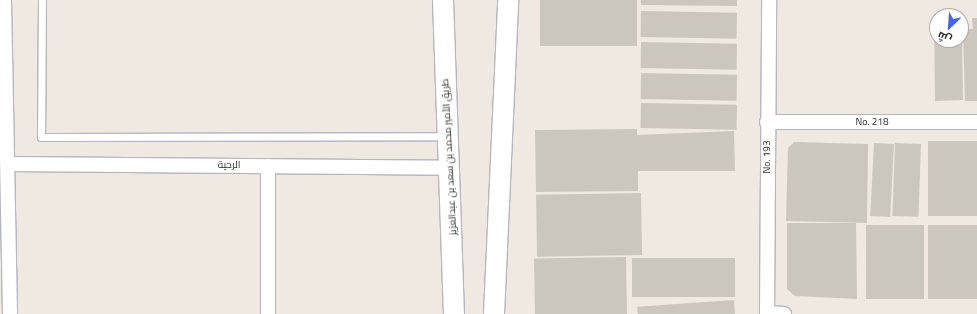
<!DOCTYPE html>
<html>
<head>
<meta charset="utf-8">
<style>
  body { margin:0 }
  #map { position:relative; width:977px; height:314px; overflow:hidden; background:#efe9e1; font-family:"Titillium Web",Cairo,sans-serif }
  div>[style] { position:absolute }
  [style*='--x'] { left:calc(var(--x)*1px); top:calc(var(--y)*1px); width:calc(var(--w)*1px); rotate:calc(var(--a)*1deg) }
  .building>* { inset:0; background:#cbc7bf; transform-origin:0 0 }
  .roads { filter:drop-shadow(1px 0 #b4b7c1) drop-shadow(-1px 0 #b4b7c1) drop-shadow(0 1px #b4b7c1) drop-shadow(0 -1px #b4b7c1) }
  .lane>* { height:7px; margin:-3.5px; padding:0 3.5px; transform-origin:3.5px; border-radius:3.5px; background:#fff }
  .street>* { height:14px; margin:-7px; padding:0 7px; transform-origin:7px; border-radius:7px; background:#fff }
  .secondary>* { height:20px; margin:-10px; padding:0 10px; transform-origin:10px; border-radius:10px; background:#fff }
  span { translate:-50% -50%; white-space:nowrap; text-align:center; line-height:1.15; -webkit-text-stroke:3.5px #fff; paint-order:stroke }
  .street-label { font-size:10px; color:#2e2e2e }
  .north { position:absolute; left:929px; top:8px; width:40px; height:40px; box-sizing:border-box; background:#fff; border:1px solid #ababab; border-radius:50%; rotate:205deg; font-size:11px; font-weight:700; line-height:16px; text-align:center; color:#2e2e2e }
  .north::after { content:''; display:block; margin:auto; width:14px; height:18px; background:#4264fb; clip-path:polygon(50% 0,100% 100%,50% 72%,0 100%) }
</style>
</head>
<body>
<div id="map">
  <div class="building">
    <i style="left:540px;top:0;width:97px;height:46px"></i>
    <i style="clip-path:polygon(641px 0,737px 0,737px 6px,641px 5px)"></i>
    <i style="left:641px;top:11px;width:96px;height:26px;rotate:1deg"></i>
    <i style="clip-path:polygon(934px 18px,937px 18px,937px 40px,962px 40px,963px 100px,935px 101px)"></i>
    <i style="clip-path:polygon(972px 18px,977px 18px,977px 101px,965px 101px,963px 29px,973px 29px)"></i>
    <i style="left:641px;top:42px;width:96px;height:26px;rotate:1deg"></i>
    <i style="left:641px;top:73px;width:96px;height:26px;rotate:1deg"></i>
    <i style="left:641px;top:103px;width:96px;height:25px;rotate:1deg"></i>
    <i style="clip-path:polygon(637px 129px,637px 135px,734px 131px,735px 171px,638px 171px,638px 191px,536px 192px,535px 130px)"></i>
    <i style="left:928px;top:141px;width:49px;height:75px"></i>
    <i style="clip-path:polygon(794px 142px,868px 144px,867px 223px,786px 221px,788px 148px)"></i>
    <i style="left:874px;top:143px;width:20px;height:73px;rotate:3deg"></i>
    <i style="left:895px;top:143px;width:26px;height:73px;rotate:2deg"></i>
    <i style="left:641px;top:193px;width:62px;height:105px;rotate:89deg"></i>
    <i style="clip-path:polygon(787px 223px,856px 223px,857px 299px,795px 296px,787px 289px)"></i>
    <i style="left:866px;top:225px;width:58px;height:74px"></i>
    <i style="left:928px;top:225px;width:49px;height:74px"></i>
    <i style="left:626px;top:257px;width:57px;height:92px;rotate:89deg"></i>
    <i style="left:735px;top:258px;width:39px;height:103px;rotate:90deg"></i>
    <i style="left:734px;top:300px;width:14px;height:97px;rotate:86deg"></i>
  </div>
  <div class="roads">
    <div class="lane">
      <i style="--x:42;--y:0;--w:137;--a:90.4"></i>
      <i style="--x:41;--y:137;--w:406;--a:-0.1"></i>
    </div>
    <div class="street">
      <i style="--x:4;--y:0;--w:314;--a:88.9"></i>
      <i style="--x:767;--y:122;--w:210;--a:0"></i>
      <i style="--x:8;--y:164;--w:443;--a:0.5"></i>
      <i style="--x:767;--y:313;--w:17;--a:3"></i>
      <i style="--x:268;--y:314;--w:148;--a:-90"></i>
      <i style="--x:767;--y:314;--w:314;--a:-89.6"></i>
    </div>
    <div class="secondary">
      <i style="--x:443;--y:0;--w:314;--a:88"></i>
      <i style="--x:494;--y:314;--w:314;--a:-87.4"></i>
    </div>
  </div>
  <div class="street-label">
    <span style="left:872px;top:122px">No. 218</span>
    <span style="left:449px;top:157px;rotate:-93deg">طريق الأمير محمد بن سعد بن عبدالعزيز</span>
    <span style="left:767px;top:157px;rotate:-90deg">No. 193</span>
    <span style="left:229px;top:165px">الرحية</span>
  </div>
  <div class="north">ش</div>
</div>
</body>
</html>
